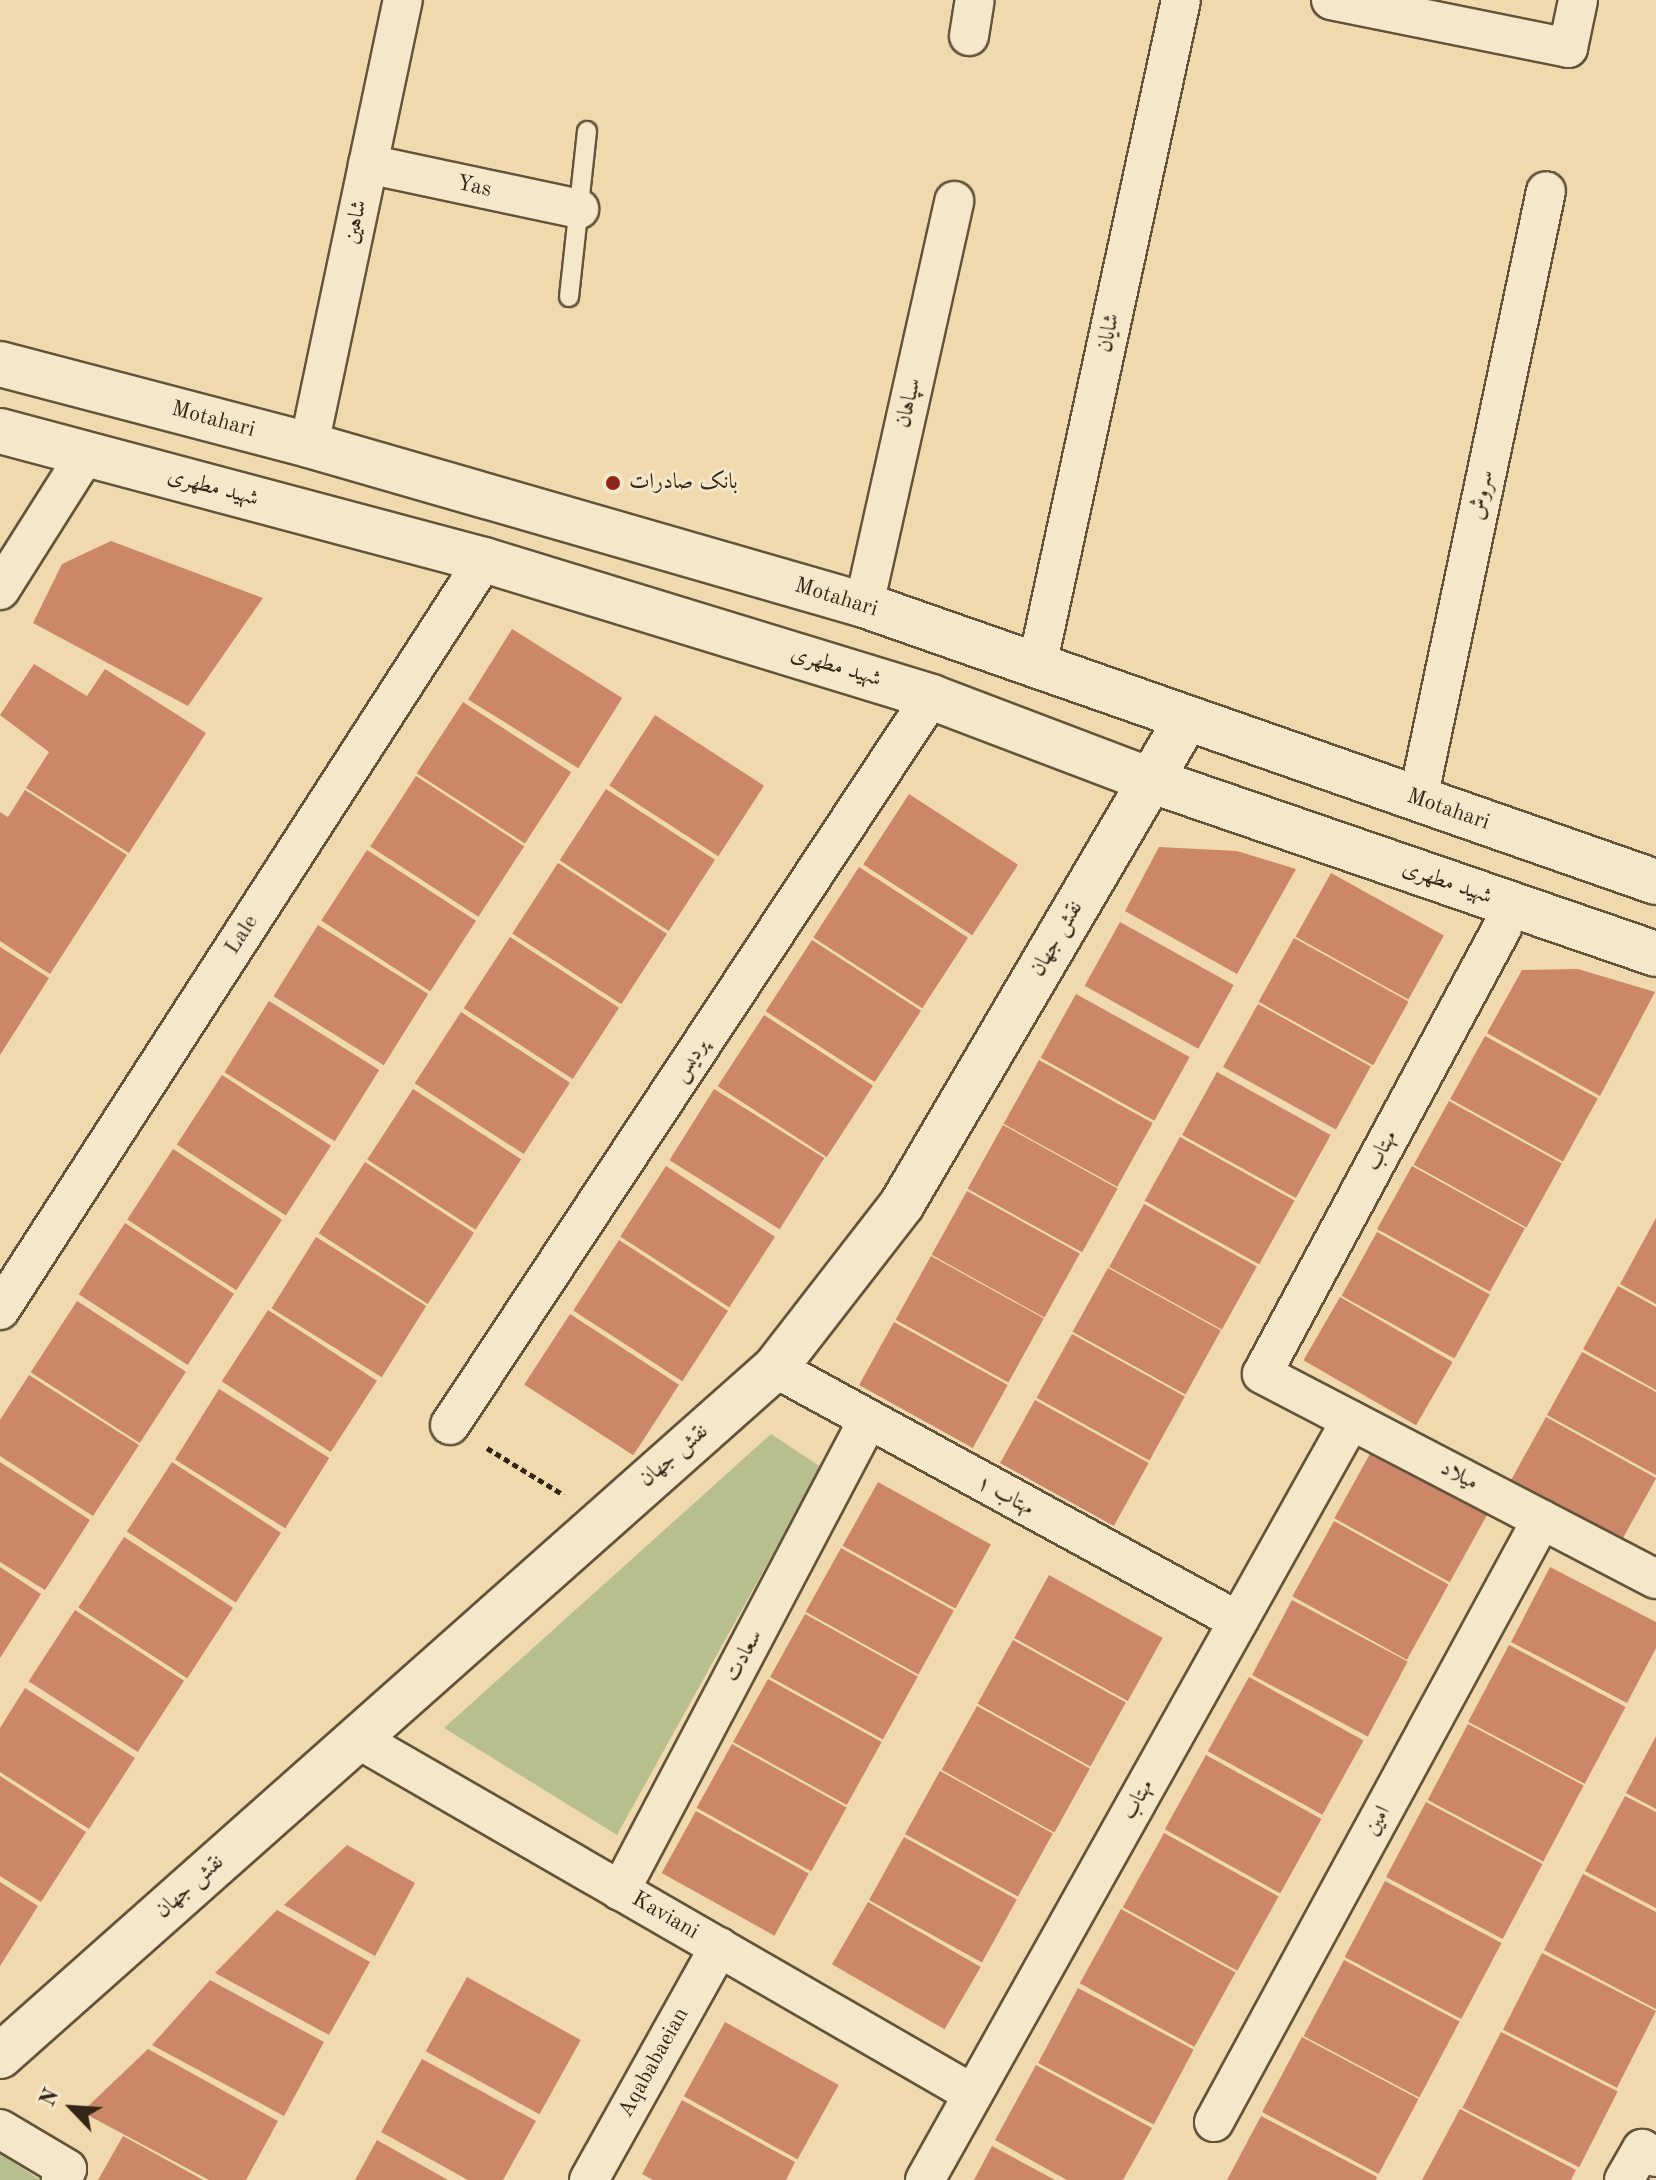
<!DOCTYPE html>
<html>
<head>
<meta charset="utf-8">
<style>
  body { margin:0 }
  #map { position:relative; width:1656px; height:2180px; overflow:hidden; background:#f0daad; font-family:"Old Standard TT",Amiri,serif }
  div>[style] { position:absolute }
  [style*='--x'] { left:calc(var(--x)*1px); top:calc(var(--y)*1px); width:calc(var(--w)*1px); rotate:calc(var(--a)*1deg) }
  .green>* { inset:0; background:#b7c08c }
  .building>* { inset:0; background:#cb8767; transform-origin:0 0 }
  .path>* { height:5px; margin-top:-2.5px; transform-origin:0; background:repeating-linear-gradient(90deg,#342616 0 6px,transparent 0 10px) }
  .roads { filter:drop-shadow(2px 0 #63533c) drop-shadow(-2px 0 #63533c) drop-shadow(0 2px #63533c) drop-shadow(0 -2px #63533c) }
  .service>* { height:18px; margin:-9px; padding:0 9px; transform-origin:9px; border-radius:9px; background:#f5e7ca }
  .minor>* { height:38px; margin:-19px; padding:0 19px; transform-origin:19px; border-radius:19px; background:#f5e7ca }
  .tertiary>* { height:44px; margin:-22px; padding:0 22px; transform-origin:22px; border-radius:22px; background:#f5e7ca }
  .secondary>* { height:44px; margin:-22px; padding:0 22px; transform-origin:22px; border-radius:22px; background:#f5e7ca }
  .dots>* { width:22px; height:22px; translate:-50% -50%; box-sizing:border-box; border:4px solid #f5e7ca; border-radius:50% }
  span { translate:-50% -50%; white-space:nowrap; text-align:center; line-height:1.15; -webkit-text-stroke:6px #f5e7ca; paint-order:stroke }
  .street-label { font-size:22px; color:#342616 }
  .poi-label { font-size:22px; color:#342616 }
  .left { translate:0 -50%; text-align:left }
  .north { position:absolute; left:32px; top:2068px; width:80px; height:80px; -webkit-text-stroke:6px #f5e7ca; paint-order:stroke; rotate:295deg; font-size:22px; font-weight:700; line-height:32px; text-align:center; color:#342616 }
  .north::after { content:''; display:block; margin:auto; width:28px; height:36px; background:#342616; clip-path:polygon(50% 0,100% 100%,50% 72%,0 100%) }
</style>
</head>
<body>
<div id="map">
  <div class="green">
    <i style="clip-path:polygon(771px 1434px,821px 1467px,617px 1835px,444px 1728px)"></i>
    <i style="clip-path:polygon(0 2154px,39px 2179px,38px 2180px,0 2180px)"></i>
  </div>
  <div class="building">
    <i style="clip-path:polygon(111px 541px,263px 598px,188px 706px,33px 623px,62px 564px)"></i>
    <i style="left:512px;top:629px;width:130px;height:83px;rotate:32deg"></i>
    <i style="clip-path:polygon(34px 664px,87px 696px,105px 669px,206px 733px,129px 853px,26px 788px,49px 752px,0 715px)"></i>
    <i style="left:463px;top:702px;width:129px;height:85px;rotate:33deg"></i>
    <i style="left:655px;top:715px;width:130px;height:84px;rotate:33deg"></i>
    <i style="left:416px;top:776px;width:129px;height:84px;rotate:33deg"></i>
    <i style="left:606px;top:789px;width:130px;height:85px;rotate:33deg"></i>
    <i style="clip-path:polygon(25px 790px,127px 855px,50px 974px,0 941px,0 812px,8px 817px)"></i>
    <i style="left:909px;top:794px;width:130px;height:84px;rotate:33deg"></i>
    <i style="clip-path:polygon(1159px 847px,1237px 851px,1296px 869px,1237px 974px,1125px 911px)"></i>
    <i style="left:367px;top:850px;width:130px;height:84px;rotate:33deg"></i>
    <i style="left:558px;top:863px;width:130px;height:84px;rotate:33deg"></i>
    <i style="left:859px;top:867px;width:130px;height:84px;rotate:33deg"></i>
    <i style="left:1331px;top:873px;width:129px;height:73px;rotate:29deg"></i>
    <i style="left:1120px;top:922px;width:130px;height:73px;rotate:29deg"></i>
    <i style="left:318px;top:925px;width:130px;height:84px;rotate:32deg"></i>
    <i style="left:510px;top:937px;width:130px;height:85px;rotate:33deg"></i>
    <i style="left:1294px;top:938px;width:131px;height:73px;rotate:29deg"></i>
    <i style="left:812px;top:940px;width:130px;height:85px;rotate:33deg"></i>
    <i style="clip-path:polygon(0 947px,49px 978px,0 1055px)"></i>
    <i style="clip-path:polygon(1578px 969px,1655px 992px,1600px 1096px,1487px 1033px,1522px 970px)"></i>
    <i style="left:1076px;top:994px;width:130px;height:73px;rotate:29deg"></i>
    <i style="left:269px;top:1001px;width:130px;height:84px;rotate:32deg"></i>
    <i style="left:1258px;top:1004px;width:129px;height:72px;rotate:29deg"></i>
    <i style="left:461px;top:1012px;width:130px;height:85px;rotate:33deg"></i>
    <i style="left:764px;top:1015px;width:130px;height:85px;rotate:33deg"></i>
    <i style="left:1485px;top:1036px;width:129px;height:72px;rotate:29deg"></i>
    <i style="left:1039px;top:1060px;width:130px;height:73px;rotate:29deg"></i>
    <i style="left:1217px;top:1072px;width:130px;height:72px;rotate:29deg"></i>
    <i style="left:222px;top:1075px;width:130px;height:83px;rotate:33deg"></i>
    <i style="left:413px;top:1089px;width:129px;height:84px;rotate:33deg"></i>
    <i style="left:714px;top:1089px;width:130px;height:84px;rotate:32deg"></i>
    <i style="left:1449px;top:1101px;width:129px;height:73px;rotate:29deg"></i>
    <i style="left:1003px;top:1125px;width:131px;height:73px;rotate:29deg"></i>
    <i style="left:1180px;top:1137px;width:131px;height:73px;rotate:29deg"></i>
    <i style="left:173px;top:1149px;width:130px;height:84px;rotate:33deg"></i>
    <i style="left:365px;top:1162px;width:130px;height:85px;rotate:33deg"></i>
    <i style="left:666px;top:1166px;width:130px;height:84px;rotate:33deg"></i>
    <i style="left:1412px;top:1166px;width:129px;height:72px;rotate:29deg"></i>
    <i style="left:967px;top:1191px;width:129px;height:73px;rotate:29deg"></i>
    <i style="left:1144px;top:1204px;width:129px;height:72px;rotate:29deg"></i>
    <i style="clip-path:polygon(1656px 1218px,1656px 1304px,1620px 1284px)"></i>
    <i style="left:125px;top:1223px;width:130px;height:85px;rotate:33deg"></i>
    <i style="left:1377px;top:1232px;width:129px;height:73px;rotate:29deg"></i>
    <i style="left:316px;top:1237px;width:130px;height:84px;rotate:32deg"></i>
    <i style="left:619px;top:1240px;width:130px;height:84px;rotate:33deg"></i>
    <i style="left:931px;top:1256px;width:129px;height:73px;rotate:29deg"></i>
    <i style="left:1108px;top:1268px;width:129px;height:73px;rotate:29deg"></i>
    <i style="clip-path:polygon(1618px 1286px,1656px 1307px,1656px 1390px,1583px 1349px)"></i>
    <i style="left:1340px;top:1297px;width:130px;height:73px;rotate:30deg"></i>
    <i style="left:77px;top:1301px;width:130px;height:85px;rotate:33deg"></i>
    <i style="left:268px;top:1310px;width:130px;height:85px;rotate:33deg"></i>
    <i style="left:570px;top:1314px;width:130px;height:84px;rotate:33deg"></i>
    <i style="left:894px;top:1322px;width:130px;height:72px;rotate:29deg"></i>
    <i style="left:1072px;top:1334px;width:129px;height:73px;rotate:29deg"></i>
    <i style="clip-path:polygon(1582px 1352px,1656px 1392px,1656px 1475px,1547px 1415px)"></i>
    <i style="clip-path:polygon(29px 1375px,139px 1445px,93px 1516px,0 1456px,0 1420px)"></i>
    <i style="left:219px;top:1389px;width:130px;height:83px;rotate:32deg"></i>
    <i style="left:1035px;top:1400px;width:130px;height:72px;rotate:29deg"></i>
    <i style="left:1546px;top:1417px;width:126px;height:73px;rotate:29deg"></i>
    <i style="left:1376px;top:1443px;width:132px;height:86px;rotate:29deg"></i>
    <i style="clip-path:polygon(0 1462px,90px 1520px,45px 1590px,0 1562px)"></i>
    <i style="left:172px;top:1462px;width:130px;height:83px;rotate:33deg"></i>
    <i style="left:878px;top:1482px;width:129px;height:73px;rotate:29deg"></i>
    <i style="left:1334px;top:1521px;width:131px;height:86px;rotate:29deg"></i>
    <i style="left:124px;top:1537px;width:130px;height:84px;rotate:33deg"></i>
    <i style="left:841px;top:1548px;width:129px;height:73px;rotate:29deg"></i>
    <i style="clip-path:polygon(0 1567px,41px 1594px,0 1658px)"></i>
    <i style="clip-path:polygon(1550px 1567px,1656px 1622px,1656px 1648px,1627px 1703px,1511px 1642px)"></i>
    <i style="left:1049px;top:1575px;width:130px;height:72px;rotate:29deg"></i>
    <i style="left:1292px;top:1600px;width:131px;height:85px;rotate:28deg"></i>
    <i style="left:75px;top:1610px;width:130px;height:85px;rotate:33deg"></i>
    <i style="left:805px;top:1614px;width:129px;height:72px;rotate:29deg"></i>
    <i style="left:1013px;top:1640px;width:129px;height:73px;rotate:29deg"></i>
    <i style="left:1509px;top:1645px;width:132px;height:87px;rotate:28deg"></i>
    <i style="left:1249px;top:1677px;width:131px;height:85px;rotate:29deg"></i>
    <i style="left:768px;top:1679px;width:130px;height:72px;rotate:29deg"></i>
    <i style="clip-path:polygon(25px 1688px,135px 1758px,89px 1829px,0 1772px,0 1728px)"></i>
    <i style="left:977px;top:1706px;width:129px;height:73px;rotate:29deg"></i>
    <i style="left:1468px;top:1724px;width:131px;height:86px;rotate:28deg"></i>
    <i style="clip-path:polygon(1656px 1736px,1656px 1809px,1626px 1793px)"></i>
    <i style="left:732px;top:1744px;width:131px;height:73px;rotate:29deg"></i>
    <i style="left:1206px;top:1755px;width:132px;height:85px;rotate:29deg"></i>
    <i style="left:940px;top:1771px;width:129px;height:72px;rotate:29deg"></i>
    <i style="clip-path:polygon(0 1776px,86px 1832px,41px 1902px,0 1876px)"></i>
    <i style="clip-path:polygon(1625px 1796px,1656px 1812px,1656px 1908px,1585px 1871px)"></i>
    <i style="left:1426px;top:1802px;width:132px;height:85px;rotate:28deg"></i>
    <i style="left:696px;top:1811px;width:129px;height:71px;rotate:29deg"></i>
    <i style="left:1164px;top:1833px;width:131px;height:85px;rotate:29deg"></i>
    <i style="left:904px;top:1837px;width:129px;height:72px;rotate:29deg"></i>
    <i style="clip-path:polygon(347px 1845px,415px 1883px,375px 1956px,284px 1905px)"></i>
    <i style="clip-path:polygon(1583px 1874px,1656px 1912px,1656px 2009px,1544px 1950px)"></i>
    <i style="left:1385px;top:1881px;width:132px;height:86px;rotate:28deg"></i>
    <i style="clip-path:polygon(0 1882px,38px 1906px,0 1966px)"></i>
    <i style="left:868px;top:1902px;width:130px;height:72px;rotate:30deg"></i>
    <i style="left:1121px;top:1909px;width:131px;height:85px;rotate:29deg"></i>
    <i style="clip-path:polygon(277px 1910px,370px 1962px,329px 2035px,215px 1973px)"></i>
    <i style="left:1542px;top:1953px;width:128px;height:86px;rotate:27deg"></i>
    <i style="left:1344px;top:1960px;width:131px;height:86px;rotate:28deg"></i>
    <i style="left:467px;top:1977px;width:130px;height:85px;rotate:29deg"></i>
    <i style="clip-path:polygon(210px 1980px,324px 2042px,284px 2116px,152px 2045px)"></i>
    <i style="left:1078px;top:1988px;width:131px;height:85px;rotate:28deg"></i>
    <i style="left:725px;top:2022px;width:130px;height:85px;rotate:29deg"></i>
    <i style="left:1501px;top:2032px;width:131px;height:85px;rotate:27deg"></i>
    <i style="left:1302px;top:2037px;width:132px;height:85px;rotate:28deg"></i>
    <i style="clip-path:polygon(148px 2049px,278px 2121px,246px 2180px,209px 2180px,82px 2112px)"></i>
    <i style="clip-path:polygon(422px 2059px,536px 2121px,503px 2180px,468px 2180px,381px 2132px)"></i>
    <i style="clip-path:polygon(1036px 2065px,1152px 2128px,1123px 2180px,1067px 2180px,995px 2140px)"></i>
    <i style="clip-path:polygon(682px 2100px,795px 2162px,786px 2180px,653px 2180px,642px 2174px)"></i>
    <i style="clip-path:polygon(1460px 2109px,1576px 2170px,1571px 2180px,1422px 2180px)"></i>
    <i style="clip-path:polygon(1261px 2116px,1377px 2177px,1376px 2180px,1227px 2180px)"></i>
    <i style="clip-path:polygon(123px 2136px,203px 2180px,98px 2180px)"></i>
    <i style="clip-path:polygon(377px 2140px,448px 2180px,355px 2180px)"></i>
    <i style="clip-path:polygon(992px 2146px,1055px 2180px,974px 2180px)"></i>
  </div>
  <div class="path">
    <i style="--x:487;--y:1448;--w:90;--a:31.4"></i>
  </div>
  <div class="roads">
    <div class="service">
      <i style="--x:569;--y:297;--w:167;--a:-83.8"></i>
    </div>
    <div class="minor">
      <i style="--x:1331;--y:0;--w:242;--a:11.4"></i>
      <i style="--x:1568;--y:48;--w:49;--a:-78.2"></i>
      <i style="--x:969;--y:36;--w:36;--a:-81"></i>
      <i style="--x:368;--y:164;--w:216;--a:12"></i>
      <i style="--x:309;--y:445;--w:455;--a:-78.1"></i>
      <i style="--x:0;--y:590;--w:161;--a:-57.7"></i>
      <i style="--x:864;--y:605;--w:414;--a:-77.4"></i>
      <i style="--x:1037;--y:666;--w:681;--a:-77.8"></i>
      <i style="--x:1418;--y:799;--w:621;--a:-78.11"></i>
      <i style="--x:1502;--y:928;--w:506;--a:118.29"></i>
      <i style="--x:1262;--y:1374;--w:444;--a:27.5"></i>
      <i style="--x:0;--y:1310;--w:893;--a:-57.16"></i>
      <i style="--x:775;--y:1368;--w:528;--a:28.65"></i>
      <i style="--x:450;--y:1425;--w:873;--a:-56.55"></i>
      <i style="--x:358;--y:1739;--w:710;--a:30"></i>
      <i style="--x:620;--y:1891;--w:530;--a:-62.23"></i>
      <i style="--x:1214;--y:2122;--w:686;--a:-61.46"></i>
      <i style="--x:0;--y:2129;--w:78;--a:30.8"></i>
      <i style="--x:67;--y:2169;--w:13;--a:119"></i>
      <i style="--x:589;--y:2180;--w:267;--a:-60.8"></i>
      <i style="--x:925;--y:2180;--w:871;--a:-60.73"></i>
      <i style="--x:1624;--y:2180;--w:36;--a:-60"></i>
      <i style="--x:1642;--y:2149;--w:16;--a:30"></i>
    </div>
    <div class="tertiary">
      <i style="--x:0;--y:2056;--w:1036;--a:-41.6"></i>
      <i style="--x:775;--y:1368;--w:207;--a:-52.2"></i>
      <i style="--x:902;--y:1204;--w:561;--a:-59.6"></i>
    </div>
    <div class="secondary">
      <i style="--x:0;--y:364;--w:319;--a:14.7"></i>
      <i style="--x:309;--y:445;--w:578;--a:16.08"></i>
      <i style="--x:864;--y:605;--w:839;--a:19.28"></i>
      <i style="--x:0;--y:431;--w:501;--a:14.92"></i>
      <i style="--x:484;--y:560;--w:468;--a:17"></i>
      <i style="--x:931;--y:697;--w:234;--a:20.8"></i>
      <i style="--x:1150;--y:780;--w:535;--a:18.98"></i>
    </div>
  </div>
  <div class="dots">
    <i style="left:613px;top:483px;background:#8f2418"></i>
  </div>
  <div class="street-label">
    <span style="left:474px;top:187px;rotate:12deg">Yas</span>
    <span style="left:356px;top:222px;rotate:-78deg">شاهین</span>
    <span style="left:1109px;top:333px;rotate:-78deg">شایان</span>
    <span style="left:909px;top:403px;rotate:-77deg">سپاهان</span>
    <span style="left:213px;top:420px;rotate:15deg">Motahari</span>
    <span style="left:213px;top:488px;rotate:15deg">شهید مطهری</span>
    <span style="left:1482px;top:495px;rotate:-78deg">سروش</span>
    <span style="left:836px;top:598px;rotate:17deg">Motahari</span>
    <span style="left:836px;top:667px;rotate:17deg">شهید مطهری</span>
    <span style="left:1448px;top:810px;rotate:19deg">Motahari</span>
    <span style="left:1447px;top:883px;rotate:19deg">شهید مطهری</span>
    <span style="left:242px;top:935px;rotate:-57deg">Lale</span>
    <span style="left:1057px;top:939px;rotate:-60deg">نقش جهان</span>
    <span style="left:691px;top:1061px;rotate:-57deg">پردیس</span>
    <span style="left:1382px;top:1151px;rotate:-62deg">مهتاب</span>
    <span style="left:674px;top:1456px;rotate:-41deg">نقش جهان</span>
    <span style="left:1459px;top:1476px;rotate:27deg">میلاد</span>
    <span style="left:1005px;top:1496px;rotate:28deg">مهتاب ۱</span>
    <span style="left:744px;top:1656px;rotate:-62deg">سعادت</span>
    <span style="left:1138px;top:1800px;rotate:-61deg">مهتاب</span>
    <span style="left:1378px;top:1821px;rotate:-61deg">امین</span>
    <span style="left:190px;top:1887px;rotate:-42deg">نقش جهان</span>
    <span style="left:665px;top:1916px;rotate:30deg">Kaviani</span>
    <span style="left:654px;top:2063px;rotate:-61deg">Aqababaeian</span>
  </div>
  <div class="poi-label">
    <span class="left" style="left:629px;top:483px">بانک صادرات</span>
  </div>
  <div class="north">N</div>
</div>
</body>
</html>
